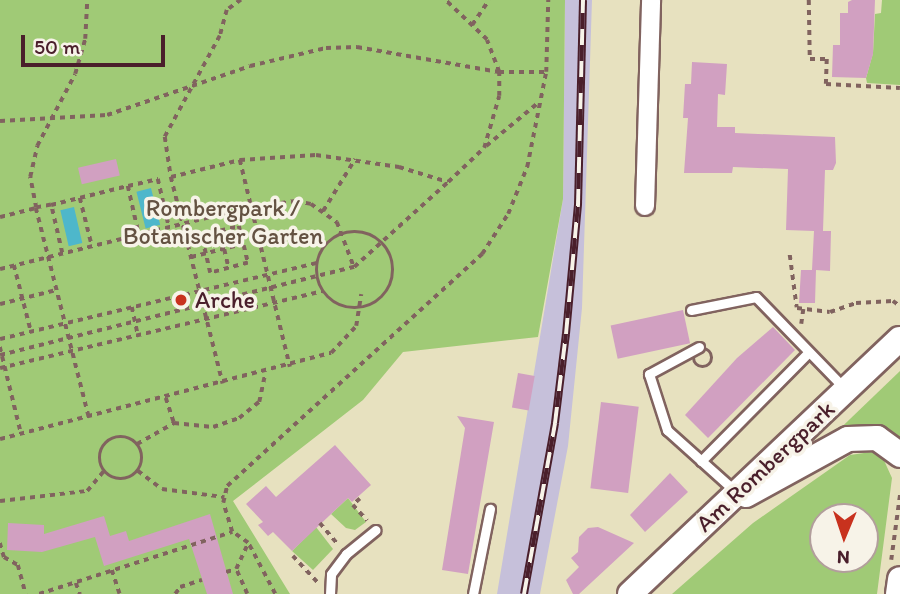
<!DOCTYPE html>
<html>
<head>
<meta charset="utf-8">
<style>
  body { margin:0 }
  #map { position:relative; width:900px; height:594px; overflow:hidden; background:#e7e1bf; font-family:Itim,sans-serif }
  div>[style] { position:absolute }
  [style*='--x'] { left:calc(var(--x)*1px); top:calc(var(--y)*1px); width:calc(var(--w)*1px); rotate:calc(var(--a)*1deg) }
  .industrial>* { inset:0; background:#c6c0da }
  .green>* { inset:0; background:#a0ca76 }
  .water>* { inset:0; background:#4eb7cb; transform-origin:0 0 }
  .building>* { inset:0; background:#d1a0c1; transform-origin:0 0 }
  .path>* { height:3.5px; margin-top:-1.75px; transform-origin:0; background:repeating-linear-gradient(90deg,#81635f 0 5px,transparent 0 10px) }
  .path>.ring { margin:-1.75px; padding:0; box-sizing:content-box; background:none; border:3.5px solid #81635f; border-radius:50% }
  .roads { filter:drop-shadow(2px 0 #81635f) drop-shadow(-2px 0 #81635f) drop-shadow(0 2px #81635f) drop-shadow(0 -2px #81635f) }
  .service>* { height:9px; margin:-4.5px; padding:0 4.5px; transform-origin:4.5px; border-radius:4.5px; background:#fff }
  .minor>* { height:18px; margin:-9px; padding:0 9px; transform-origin:9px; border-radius:9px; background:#fff }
  .secondary>* { height:24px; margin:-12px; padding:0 12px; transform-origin:12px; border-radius:12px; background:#fff }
  .rail>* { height:8px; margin-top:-4px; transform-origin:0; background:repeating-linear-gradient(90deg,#f7f3e8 0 16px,#4a1f2b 0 32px); box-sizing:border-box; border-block:2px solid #4a1f2b }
  .dots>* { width:19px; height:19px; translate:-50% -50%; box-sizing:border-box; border:4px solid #f7f3e8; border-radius:50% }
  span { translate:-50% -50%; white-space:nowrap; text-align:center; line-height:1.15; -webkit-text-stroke:7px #f7f3e8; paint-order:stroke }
  .park-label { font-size:24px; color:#645242 }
  .poi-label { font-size:24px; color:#4a1f2b }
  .left { translate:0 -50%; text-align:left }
  .street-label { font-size:24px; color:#4a1f2b }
  .north { position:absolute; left:809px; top:503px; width:70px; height:70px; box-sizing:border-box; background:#f7f3e8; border:2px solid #b29e9c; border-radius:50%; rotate:182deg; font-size:19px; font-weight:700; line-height:28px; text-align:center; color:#4a1f2b }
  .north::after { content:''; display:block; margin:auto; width:24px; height:32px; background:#c8321e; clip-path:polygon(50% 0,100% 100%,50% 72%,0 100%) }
  .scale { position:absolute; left:21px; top:35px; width:144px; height:32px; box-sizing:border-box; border:4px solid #4a1f2b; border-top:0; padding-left:9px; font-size:21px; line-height:24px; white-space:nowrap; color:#4a1f2b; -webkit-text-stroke:5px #f7f3e8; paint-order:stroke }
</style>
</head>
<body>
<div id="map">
  <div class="industrial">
    <i style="clip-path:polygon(565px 0,592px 0,582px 308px,568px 446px,540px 594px,497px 594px,563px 199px)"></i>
  </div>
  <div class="green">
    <i style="clip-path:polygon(0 0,565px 0,563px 199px,538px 337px,403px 352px,363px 400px,233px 501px,290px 594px,0 594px)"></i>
    <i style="clip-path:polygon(882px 0,900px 0,900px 85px,867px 83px,866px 78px,873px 53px,875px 14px,881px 13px)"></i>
    <i style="clip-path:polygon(900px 371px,900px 443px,825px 443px)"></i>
    <i style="clip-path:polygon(evenodd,871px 452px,882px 456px,892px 478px,877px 594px,672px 594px,753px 523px,850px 455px,871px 452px,823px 517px,865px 517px,865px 559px,823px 559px,823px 517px)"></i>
    <i style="clip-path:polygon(348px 498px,366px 522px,355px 530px,346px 528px,331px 514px)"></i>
    <i style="clip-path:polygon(316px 527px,333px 549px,313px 570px,292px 551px)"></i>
  </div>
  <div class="water">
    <i style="left:151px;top:188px;width:38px;height:15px;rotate:76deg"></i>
    <i style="left:74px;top:207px;width:37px;height:14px;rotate:77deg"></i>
  </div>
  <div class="building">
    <i style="clip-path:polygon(852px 0,875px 0,873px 54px,866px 78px,832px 77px,833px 45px,840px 45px,840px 13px,848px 13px,848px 2px)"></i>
    <i style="clip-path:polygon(692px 62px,727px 64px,725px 95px,718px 94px,717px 127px,735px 127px,735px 133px,835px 137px,836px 163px,833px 170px,825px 170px,823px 231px,831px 231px,830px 271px,816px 270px,815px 303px,799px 303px,801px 270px,812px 270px,814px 231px,786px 230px,788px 169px,733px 167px,732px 173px,684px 173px,688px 118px,683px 118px,685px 84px,691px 84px)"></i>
    <i style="left:116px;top:159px;width:17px;height:39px;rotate:77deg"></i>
    <i style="left:683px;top:310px;width:34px;height:74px;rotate:78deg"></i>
    <i style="clip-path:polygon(773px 327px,795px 350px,708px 438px,685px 415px,737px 358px)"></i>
    <i style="left:518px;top:373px;width:17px;height:35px;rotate:10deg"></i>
    <i style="left:601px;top:402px;width:38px;height:87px;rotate:7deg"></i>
    <i style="clip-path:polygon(457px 416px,494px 422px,468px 574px,442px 570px,465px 428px)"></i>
    <i style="clip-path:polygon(335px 445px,371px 485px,352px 502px,348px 498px,292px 551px,273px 532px,268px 536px,258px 525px,263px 522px,246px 504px,266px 486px,276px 497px)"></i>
    <i style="clip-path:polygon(670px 473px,688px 492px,645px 532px,630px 515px)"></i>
    <i style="clip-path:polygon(210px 514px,233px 594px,207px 594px,189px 539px,104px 566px,95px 537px,42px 552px,7px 550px,8px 523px,44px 525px,44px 534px,104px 516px,110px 536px,126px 531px,129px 541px)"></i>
    <i style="clip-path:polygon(598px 527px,634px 543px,579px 594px,573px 594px,566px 580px,579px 567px,571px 558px,578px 552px,579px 537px,588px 528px)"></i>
  </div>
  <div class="path">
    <i style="--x:241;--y:0;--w:17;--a:144"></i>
    <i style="--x:227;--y:10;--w:27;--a:105"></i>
    <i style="--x:220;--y:36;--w:115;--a:118.6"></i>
    <i style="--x:165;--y:137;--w:40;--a:81.5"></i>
    <i style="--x:171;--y:177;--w:71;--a:-13.8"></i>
    <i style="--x:240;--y:160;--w:76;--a:-3.8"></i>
    <i style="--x:316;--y:155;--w:84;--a:8.2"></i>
    <i style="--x:399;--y:167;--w:51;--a:17"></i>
    <i style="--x:448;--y:182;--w:50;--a:-43.4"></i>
    <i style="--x:484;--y:148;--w:54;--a:-73.9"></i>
    <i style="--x:499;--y:96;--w:24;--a:-90"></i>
    <i style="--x:499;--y:72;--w:34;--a:-111"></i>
    <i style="--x:487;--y:40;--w:58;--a:-136.4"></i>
    <i style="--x:809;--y:0;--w:59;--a:89"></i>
    <i style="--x:810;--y:59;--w:17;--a:0"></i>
    <i style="--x:827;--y:59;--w:25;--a:92"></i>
    <i style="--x:826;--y:84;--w:74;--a:3.1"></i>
    <i style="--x:472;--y:25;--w:30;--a:-56"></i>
    <i style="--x:0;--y:121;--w:107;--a:-3.2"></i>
    <i style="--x:107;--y:115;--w:151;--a:-18.9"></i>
    <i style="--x:250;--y:66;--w:78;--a:-13.3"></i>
    <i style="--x:326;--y:48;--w:31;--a:-2"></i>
    <i style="--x:357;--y:47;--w:144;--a:10"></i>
    <i style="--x:499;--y:72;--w:47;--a:0"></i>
    <i style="--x:486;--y:146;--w:69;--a:-39.7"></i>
    <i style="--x:240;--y:160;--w:213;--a:76.4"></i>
    <i style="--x:171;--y:177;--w:213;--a:75.9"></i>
    <i style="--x:128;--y:186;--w:50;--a:77.3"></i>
    <i style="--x:80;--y:198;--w:49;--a:76"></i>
    <i style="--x:51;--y:205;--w:15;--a:169"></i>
    <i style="--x:36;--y:208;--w:216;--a:75.8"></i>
    <i style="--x:323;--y:211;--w:61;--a:-58.4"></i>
    <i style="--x:0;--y:217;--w:37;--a:-14"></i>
    <i style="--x:36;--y:208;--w:32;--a:-101"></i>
    <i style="--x:30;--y:177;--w:32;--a:-77"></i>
    <i style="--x:37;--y:146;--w:81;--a:-62.2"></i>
    <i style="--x:75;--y:74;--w:36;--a:-74"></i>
    <i style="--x:85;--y:39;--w:39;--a:-87"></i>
    <i style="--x:239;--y:226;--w:38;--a:76"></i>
    <i style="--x:248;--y:263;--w:39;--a:165"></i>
    <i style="--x:210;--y:273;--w:39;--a:-103"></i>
    <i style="--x:201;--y:235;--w:39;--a:-13"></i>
    <i style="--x:220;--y:230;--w:39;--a:77"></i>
    <i class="ring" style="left:317px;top:232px;width:72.5px;height:72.5px"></i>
    <i style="--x:62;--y:253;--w:49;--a:-102.9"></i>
    <i style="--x:51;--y:205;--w:79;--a:-13.9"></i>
    <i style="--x:128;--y:186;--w:31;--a:-13"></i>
    <i style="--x:158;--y:179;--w:49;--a:77.1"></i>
    <i style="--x:790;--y:255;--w:53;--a:82.5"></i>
    <i style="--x:797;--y:308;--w:33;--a:7"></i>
    <i style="--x:830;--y:312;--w:28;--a:-19"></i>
    <i style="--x:856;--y:303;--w:37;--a:-3"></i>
    <i style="--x:893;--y:301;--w:9;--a:36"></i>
    <i style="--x:191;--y:257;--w:54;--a:-14"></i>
    <i style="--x:14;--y:265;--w:68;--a:75.6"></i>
    <i style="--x:0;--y:269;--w:259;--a:-13.9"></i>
    <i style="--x:251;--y:207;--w:45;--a:-7.6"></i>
    <i style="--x:296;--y:201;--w:15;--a:11"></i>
    <i style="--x:311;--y:204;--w:32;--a:35"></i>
    <i style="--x:337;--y:222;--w:48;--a:69.3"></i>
    <i style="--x:0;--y:304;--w:58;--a:-14"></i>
    <i style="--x:132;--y:307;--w:29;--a:78"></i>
    <i style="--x:801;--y:324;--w:15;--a:-82"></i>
    <i style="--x:0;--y:339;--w:326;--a:-13.5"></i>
    <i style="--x:0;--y:347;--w:89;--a:76.3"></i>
    <i class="ring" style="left:694px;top:349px;width:14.5px;height:14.5px"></i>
    <i style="--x:0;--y:355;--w:365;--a:-14"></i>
    <i style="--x:354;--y:267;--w:127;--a:-42.1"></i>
    <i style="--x:0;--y:368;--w:332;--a:-13.4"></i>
    <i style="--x:166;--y:398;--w:26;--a:72"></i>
    <i class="ring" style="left:100px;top:437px;width:38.5px;height:38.5px"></i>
    <i style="--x:0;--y:439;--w:342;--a:-14.6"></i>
    <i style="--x:331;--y:353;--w:37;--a:-47"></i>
    <i style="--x:356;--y:326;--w:32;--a:-81"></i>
    <i style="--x:137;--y:444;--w:43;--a:-29.6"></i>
    <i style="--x:174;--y:423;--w:39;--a:6"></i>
    <i style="--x:213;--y:427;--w:28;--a:-19"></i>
    <i style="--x:239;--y:418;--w:26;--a:-39"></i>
    <i style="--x:259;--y:402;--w:29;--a:-78"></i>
    <i style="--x:138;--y:471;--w:30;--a:37"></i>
    <i style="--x:162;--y:489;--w:63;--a:7.4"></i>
    <i style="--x:360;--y:499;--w:9;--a:139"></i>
    <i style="--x:353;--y:505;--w:21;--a:47"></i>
    <i style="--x:0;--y:501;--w:88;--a:-6.6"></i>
    <i style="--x:87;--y:491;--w:26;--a:-50"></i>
    <i style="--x:320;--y:523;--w:26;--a:50"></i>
    <i style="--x:0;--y:543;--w:15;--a:74"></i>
    <i style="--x:4;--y:557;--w:16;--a:30"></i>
    <i style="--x:18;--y:565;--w:30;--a:75"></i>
    <i style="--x:293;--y:556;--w:37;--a:47"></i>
    <i style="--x:891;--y:560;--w:68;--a:-82.3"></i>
    <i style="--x:112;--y:570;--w:25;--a:72"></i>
    <i style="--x:226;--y:572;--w:10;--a:-17"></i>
    <i style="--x:76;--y:583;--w:12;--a:70"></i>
    <i style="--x:39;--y:594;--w:203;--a:-17.8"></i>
    <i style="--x:175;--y:594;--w:9;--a:-54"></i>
    <i style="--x:180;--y:587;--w:23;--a:-18"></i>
    <i style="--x:247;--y:594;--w:27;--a:-114"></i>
    <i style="--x:236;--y:569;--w:29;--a:-65"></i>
    <i style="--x:275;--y:594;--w:58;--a:-117.9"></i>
    <i style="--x:248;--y:543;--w:19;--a:-145"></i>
    <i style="--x:232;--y:532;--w:30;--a:-107"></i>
    <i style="--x:223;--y:503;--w:17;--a:-77"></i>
    <i style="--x:227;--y:486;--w:345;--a:-42.3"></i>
    <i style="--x:482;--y:254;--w:48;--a:-57"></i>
    <i style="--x:508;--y:214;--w:51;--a:-68"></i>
    <i style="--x:527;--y:167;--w:97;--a:-78.7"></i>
    <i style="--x:546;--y:72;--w:72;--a:-88.4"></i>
  </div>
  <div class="roads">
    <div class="service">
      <i style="--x:691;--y:310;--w:66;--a:-11.3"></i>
      <i style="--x:756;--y:297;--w:128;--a:45.9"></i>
      <i style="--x:699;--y:347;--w:57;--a:151.6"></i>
      <i style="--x:649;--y:374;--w:59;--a:72.2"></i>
      <i style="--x:667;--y:430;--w:93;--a:41.9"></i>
      <i style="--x:701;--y:461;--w:153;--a:-45.3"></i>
      <i style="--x:330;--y:594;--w:20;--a:-87"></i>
      <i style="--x:331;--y:574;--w:25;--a:-53"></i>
      <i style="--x:346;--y:554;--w:38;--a:-39"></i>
      <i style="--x:473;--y:594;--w:87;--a:-78.7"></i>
    </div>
    <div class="minor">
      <i style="--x:645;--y:206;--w:206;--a:-88.3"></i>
    </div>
    <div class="secondary">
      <i style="--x:746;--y:495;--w:116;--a:-28.8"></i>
      <i style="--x:848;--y:439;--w:29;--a:-2"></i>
      <i style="--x:877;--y:438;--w:29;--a:36"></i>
      <i style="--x:630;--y:594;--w:371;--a:-43.4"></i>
      <i style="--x:898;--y:594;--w:15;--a:-82"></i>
    </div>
  </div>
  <div class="rail">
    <i style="--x:524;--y:594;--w:174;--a:-79.7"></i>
    <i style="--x:555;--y:423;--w:90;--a:-83"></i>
    <i style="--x:566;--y:334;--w:130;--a:-84.7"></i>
    <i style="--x:578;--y:205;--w:205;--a:-88.6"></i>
  </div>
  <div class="dots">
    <i style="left:181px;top:300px;background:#c8321e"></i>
  </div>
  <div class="park-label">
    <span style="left:223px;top:222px">Rombergpark /<br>Botanischer Garten</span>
  </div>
  <div class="poi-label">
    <span class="left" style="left:195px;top:300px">Arche</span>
  </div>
  <div class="street-label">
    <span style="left:765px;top:466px;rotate:-43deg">Am Rombergpark</span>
  </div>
  <div class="north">N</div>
  <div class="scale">50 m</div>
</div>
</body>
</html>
